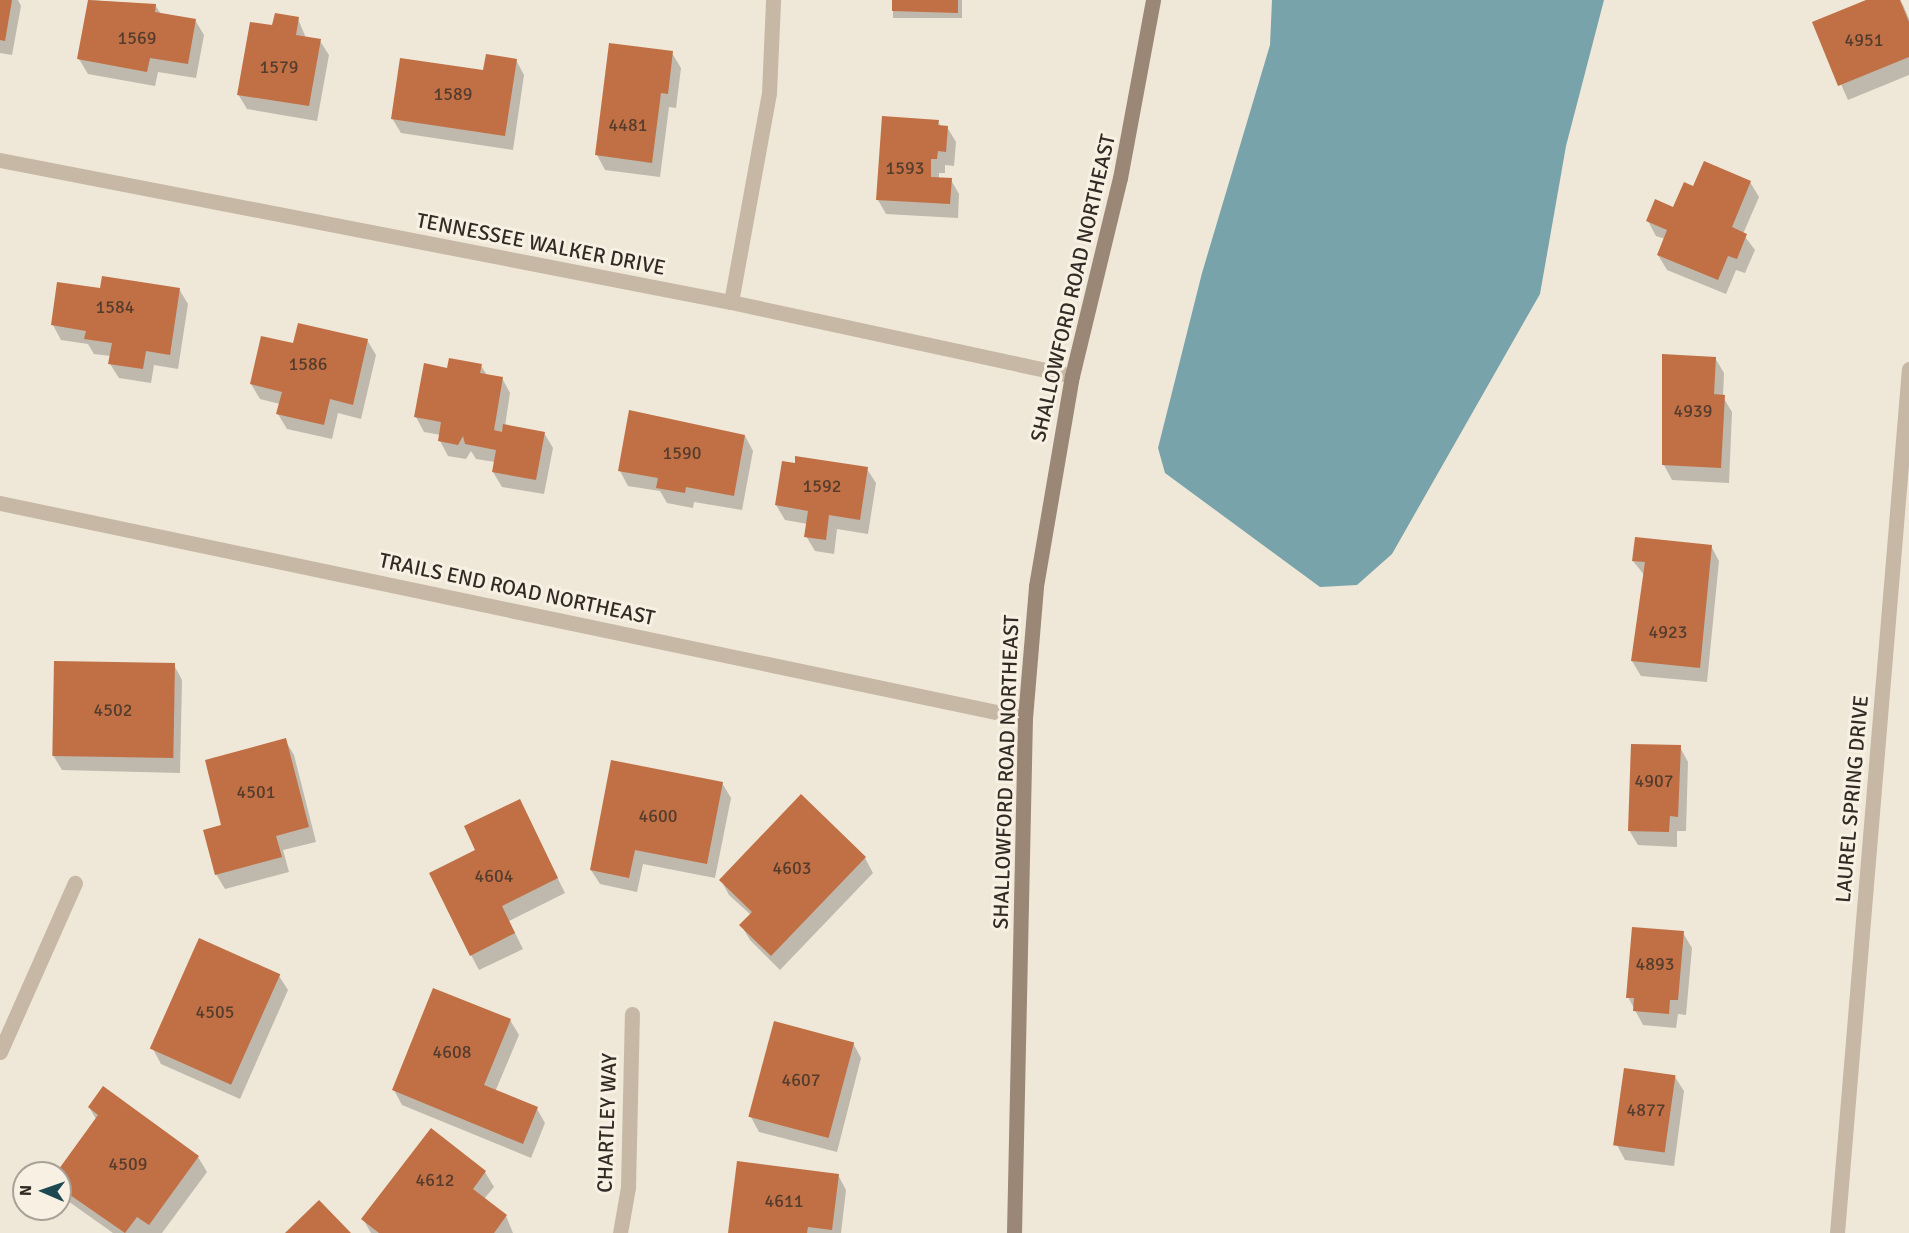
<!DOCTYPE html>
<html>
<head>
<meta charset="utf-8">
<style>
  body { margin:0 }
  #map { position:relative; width:1909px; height:1233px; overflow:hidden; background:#efe7d7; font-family:Signika,sans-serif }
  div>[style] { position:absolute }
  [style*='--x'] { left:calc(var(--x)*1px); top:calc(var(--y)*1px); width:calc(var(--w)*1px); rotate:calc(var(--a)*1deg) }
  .water>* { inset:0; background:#78a3ab }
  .shadow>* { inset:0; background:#0003; transform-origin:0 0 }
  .building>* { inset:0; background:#c07044; transform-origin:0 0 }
  .minor>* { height:15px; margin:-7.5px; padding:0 7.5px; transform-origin:7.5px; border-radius:7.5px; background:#c6b8a4 }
  .secondary>* { height:15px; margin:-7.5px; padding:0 7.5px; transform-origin:7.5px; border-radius:7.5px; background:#9a8776 }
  span { translate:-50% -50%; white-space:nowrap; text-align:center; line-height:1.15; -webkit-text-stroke:6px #f7f0e3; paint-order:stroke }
  .number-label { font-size:18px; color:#563c2d }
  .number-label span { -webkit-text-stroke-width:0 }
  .street-label { font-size:21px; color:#322b25 }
  .north { position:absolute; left:12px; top:1161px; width:60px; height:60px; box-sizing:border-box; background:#f7f0e3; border:2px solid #a8a197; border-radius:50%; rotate:272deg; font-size:16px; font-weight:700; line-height:24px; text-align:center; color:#322b25 }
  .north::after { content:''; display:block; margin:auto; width:21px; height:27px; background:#1d4851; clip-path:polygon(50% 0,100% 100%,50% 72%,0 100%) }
</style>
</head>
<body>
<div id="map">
  <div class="water">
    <i style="clip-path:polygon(1272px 0,1604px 0,1566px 146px,1540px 294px,1392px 554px,1357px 585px,1320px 587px,1165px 473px,1158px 448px,1202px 273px,1270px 45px)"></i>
  </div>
  <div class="shadow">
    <i style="clip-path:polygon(0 0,18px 0,21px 6px,12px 55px,0 53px)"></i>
    <i style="clip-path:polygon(90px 0,155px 5px,161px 14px,195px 20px,204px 35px,196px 78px,158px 72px,155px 86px,88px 74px,79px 59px)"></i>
    <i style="left:893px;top:0;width:69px;height:18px"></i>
    <i style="clip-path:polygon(1870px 0,1900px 0,1903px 5px,1909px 19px,1909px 75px,1848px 100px,1814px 23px)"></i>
    <i style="clip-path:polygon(298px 19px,306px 38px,320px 41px,329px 55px,317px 121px,247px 109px,238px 94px,274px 27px)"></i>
    <i style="clip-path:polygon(672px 53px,681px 68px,676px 108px,669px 107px,660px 177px,605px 170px,597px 155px)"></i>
    <i style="clip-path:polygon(516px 60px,524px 75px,513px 150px,401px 133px,392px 118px)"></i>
    <i style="clip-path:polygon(938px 121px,941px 127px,947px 127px,956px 142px,954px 166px,945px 165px,945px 173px,939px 173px,939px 179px,951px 180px,959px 194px,958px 218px,886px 214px,878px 200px)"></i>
    <i style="clip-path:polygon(1750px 182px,1759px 197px,1743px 234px,1755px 250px,1745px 273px,1736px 270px,1726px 294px,1667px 270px,1658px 255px,1665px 239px,1656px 236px,1648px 221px)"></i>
    <i style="clip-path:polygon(179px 289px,188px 304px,178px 369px,154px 365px,151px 383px,119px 378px,110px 364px,111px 356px,94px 354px,88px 344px,61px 340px,53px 325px)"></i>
    <i style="clip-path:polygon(367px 340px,376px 355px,361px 419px,338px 413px,332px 439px,287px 429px,278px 414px,280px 404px,260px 399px,251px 384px,294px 345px)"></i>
    <i style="clip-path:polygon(1664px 355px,1715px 358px,1724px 373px,1723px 397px,1732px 412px,1729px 483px,1672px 480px,1664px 465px)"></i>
    <i style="clip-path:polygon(481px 366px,487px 375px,502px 378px,510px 393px,505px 426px,544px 433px,553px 448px,544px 494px,502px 487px,493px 472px,495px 462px,476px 459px,471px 451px,466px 459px,448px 456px,440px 441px,441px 435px,424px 432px,416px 417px,448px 369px)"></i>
    <i style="clip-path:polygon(745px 436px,753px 451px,742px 510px,694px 502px,693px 508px,667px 503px,660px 491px,628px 486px,620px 471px)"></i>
    <i style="clip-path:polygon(796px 465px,867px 469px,876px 483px,868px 534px,837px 529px,834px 554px,815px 551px,806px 536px,808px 524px,785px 520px,776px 505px)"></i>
    <i style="clip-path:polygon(1711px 546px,1719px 561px,1707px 682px,1641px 676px,1632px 661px,1645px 576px,1633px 561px)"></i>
    <i style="clip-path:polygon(174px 665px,182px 680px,180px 773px,62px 770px,53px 755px)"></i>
    <i style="clip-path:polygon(285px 740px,294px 755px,316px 842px,283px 850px,289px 872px,225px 889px,216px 874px,223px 826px)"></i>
    <i style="clip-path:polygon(1680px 747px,1688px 762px,1686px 831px,1677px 831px,1677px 847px,1638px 845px,1629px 830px)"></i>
    <i style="clip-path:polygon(722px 783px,731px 798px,715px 878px,643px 864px,637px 892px,600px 884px,591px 870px)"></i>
    <i style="clip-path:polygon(519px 801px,565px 893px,509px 921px,523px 949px,479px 970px,471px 955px,477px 851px)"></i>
    <i style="clip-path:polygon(865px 858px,873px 873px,780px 970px,750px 940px,741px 925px,751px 915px,729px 895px,721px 880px)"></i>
    <i style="clip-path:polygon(1683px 933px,1692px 948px,1686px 1015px,1678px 1014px,1676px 1028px,1643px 1025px,1628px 997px)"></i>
    <i style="clip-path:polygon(279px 976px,288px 990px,240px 1099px,161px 1064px,153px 1049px)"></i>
    <i style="clip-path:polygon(510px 1020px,519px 1035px,495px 1092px,537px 1109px,545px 1123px,531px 1158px,402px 1105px,394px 1090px)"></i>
    <i style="clip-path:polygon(853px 1043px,861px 1058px,837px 1152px,759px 1132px,751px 1117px)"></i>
    <i style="clip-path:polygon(1675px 1077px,1684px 1091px,1674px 1166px,1625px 1160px,1617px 1145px)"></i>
    <i style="clip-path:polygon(89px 1107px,198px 1157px,207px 1172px,162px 1233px,113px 1233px,61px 1196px,58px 1173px,96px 1119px)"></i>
    <i style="clip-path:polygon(485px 1172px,494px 1187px,484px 1199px,506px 1216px,513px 1233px,371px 1233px,363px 1219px)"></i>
    <i style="clip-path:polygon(838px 1175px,846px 1190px,841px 1233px,729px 1233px)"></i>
  </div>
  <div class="building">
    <i style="clip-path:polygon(0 0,12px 0,5px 41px,0 40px)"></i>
    <i style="clip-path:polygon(88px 0,156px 4px,155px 12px,196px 19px,188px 64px,150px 58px,147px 72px,77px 59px)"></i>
    <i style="clip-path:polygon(892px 0,958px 0,958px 13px,892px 11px)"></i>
    <i style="clip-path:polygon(1866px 0,1900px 0,1909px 22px,1909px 57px,1838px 86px,1812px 22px)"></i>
    <i style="clip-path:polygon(275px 13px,299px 17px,296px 35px,321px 39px,309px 106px,237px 95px,250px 22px,272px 25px)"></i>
    <i style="clip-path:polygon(609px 43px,673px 51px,668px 94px,661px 93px,652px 163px,595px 155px)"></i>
    <i style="clip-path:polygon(486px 54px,517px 59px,505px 136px,391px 119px,400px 58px,483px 70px)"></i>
    <i style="clip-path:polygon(882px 116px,939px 120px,938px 125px,948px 126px,946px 152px,938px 151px,937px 159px,931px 159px,931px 177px,952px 178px,950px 204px,876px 200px)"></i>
    <i style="clip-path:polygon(1704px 161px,1751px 181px,1732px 227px,1747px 234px,1737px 259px,1728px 256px,1718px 280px,1657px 255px,1667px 230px,1646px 221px,1655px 199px,1673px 207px,1684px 182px,1693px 186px)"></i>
    <i style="clip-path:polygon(102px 276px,180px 288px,170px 355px,146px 351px,143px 369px,108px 364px,112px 343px,84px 339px,86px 331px,51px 325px,57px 282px,100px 288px)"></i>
    <i style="clip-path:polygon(298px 323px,368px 339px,353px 405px,330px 399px,324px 425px,276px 414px,282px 392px,250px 384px,261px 336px,293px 343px)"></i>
    <i style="clip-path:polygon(1662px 354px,1716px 357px,1714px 394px,1725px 395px,1721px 468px,1662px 465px)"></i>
    <i style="clip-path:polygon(449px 358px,482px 364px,480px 373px,503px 377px,494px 430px,502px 432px,503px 424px,545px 432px,536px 480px,492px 472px,496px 450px,465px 444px,463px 436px,458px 445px,438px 441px,441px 422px,414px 417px,424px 363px,447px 368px)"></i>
    <i style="clip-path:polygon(629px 410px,745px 435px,734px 496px,686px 487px,685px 493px,656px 488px,658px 478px,618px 471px)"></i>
    <i style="clip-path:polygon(795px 456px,868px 467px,860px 520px,829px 515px,826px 540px,804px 537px,808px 511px,775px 505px,782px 461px,795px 463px)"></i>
    <i style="clip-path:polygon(1635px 537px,1712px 545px,1700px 668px,1631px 661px,1645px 562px,1632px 561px)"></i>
    <i style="left:54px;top:661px;width:121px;height:95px;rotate:1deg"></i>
    <i style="clip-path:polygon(286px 738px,309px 827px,276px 836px,282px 857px,215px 875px,203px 830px,221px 825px,205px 760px)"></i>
    <i style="clip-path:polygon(1631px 744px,1681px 745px,1678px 817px,1670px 816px,1669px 832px,1628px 831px)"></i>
    <i style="clip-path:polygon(611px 760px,723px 782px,707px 864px,635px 850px,629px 878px,590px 870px)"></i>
    <i style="clip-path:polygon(801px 794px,866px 857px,771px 956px,739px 925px,752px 912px,719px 880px)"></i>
    <i style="clip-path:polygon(520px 799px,558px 878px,502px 906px,515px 933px,470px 956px,429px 873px,475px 850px,464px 826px)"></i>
    <i style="clip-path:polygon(1632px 927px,1684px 931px,1678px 1000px,1670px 1000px,1669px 1014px,1633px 1011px,1634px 998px,1626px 998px)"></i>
    <i style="left:199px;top:938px;width:89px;height:121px;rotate:24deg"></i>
    <i style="clip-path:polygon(433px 988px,511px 1019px,484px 1085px,538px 1107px,523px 1144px,392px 1090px)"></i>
    <i style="left:774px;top:1021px;width:83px;height:99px;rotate:15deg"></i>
    <i style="left:1624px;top:1068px;width:52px;height:78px;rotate:8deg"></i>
    <i style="clip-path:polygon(103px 1086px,199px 1156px,149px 1225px,137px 1217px,125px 1233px,60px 1188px,60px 1173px,56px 1173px,98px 1115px,88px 1107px)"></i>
    <i style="clip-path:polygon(431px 1128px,486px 1171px,473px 1189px,507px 1215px,494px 1233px,379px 1233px,361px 1219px)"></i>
    <i style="clip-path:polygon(737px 1161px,839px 1174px,832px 1230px,808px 1227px,807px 1233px,728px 1233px)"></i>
    <i style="clip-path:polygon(319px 1200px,351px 1233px,285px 1233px)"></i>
  </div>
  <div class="minor">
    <i style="--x:0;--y:160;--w:745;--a:10.99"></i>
    <i style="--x:731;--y:302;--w:349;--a:12.2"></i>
    <i style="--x:731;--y:302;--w:212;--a:-79.7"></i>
    <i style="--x:769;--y:93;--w:93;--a:-87.5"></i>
    <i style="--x:0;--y:503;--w:1047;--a:11.85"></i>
    <i style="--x:0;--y:1052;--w:185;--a:-66.1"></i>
    <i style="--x:620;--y:1233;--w:47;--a:-80.1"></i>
    <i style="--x:628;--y:1187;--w:173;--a:-88.7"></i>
    <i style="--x:1837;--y:1233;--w:867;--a:-85.24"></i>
  </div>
  <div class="secondary">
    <i style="--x:1014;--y:1233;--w:515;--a:-88.78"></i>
    <i style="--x:1025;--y:718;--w:132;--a:-85.2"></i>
    <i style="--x:1036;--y:586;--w:213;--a:-80.3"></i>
    <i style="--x:1072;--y:376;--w:204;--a:-76.4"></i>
    <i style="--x:1120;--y:178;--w:181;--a:-79.5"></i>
  </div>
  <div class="number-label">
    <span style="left:137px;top:38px">1569</span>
    <span style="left:1864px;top:40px">4951</span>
    <span style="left:279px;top:67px">1579</span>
    <span style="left:453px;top:94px">1589</span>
    <span style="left:628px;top:125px">4481</span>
    <span style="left:905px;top:168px">1593</span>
    <span style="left:115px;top:307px">1584</span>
    <span style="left:308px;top:364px">1586</span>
    <span style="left:1693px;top:411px">4939</span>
    <span style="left:682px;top:453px">1590</span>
    <span style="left:822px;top:486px">1592</span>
    <span style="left:1668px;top:632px">4923</span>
    <span style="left:113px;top:710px">4502</span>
    <span style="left:1654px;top:781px">4907</span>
    <span style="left:256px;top:792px">4501</span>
    <span style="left:658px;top:816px">4600</span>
    <span style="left:792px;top:868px">4603</span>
    <span style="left:494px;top:876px">4604</span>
    <span style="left:1655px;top:964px">4893</span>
    <span style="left:215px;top:1012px">4505</span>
    <span style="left:452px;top:1052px">4608</span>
    <span style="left:801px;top:1080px">4607</span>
    <span style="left:1646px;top:1110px">4877</span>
    <span style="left:128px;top:1164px">4509</span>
    <span style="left:435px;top:1180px">4612</span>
    <span style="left:784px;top:1201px">4611</span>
  </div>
  <div class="street-label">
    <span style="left:541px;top:244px;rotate:11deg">TENNESSEE WALKER DRIVE</span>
    <span style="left:1073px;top:288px;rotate:-77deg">SHALLOWFORD ROAD NORTHEAST</span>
    <span style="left:517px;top:589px;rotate:12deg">TRAILS END ROAD NORTHEAST</span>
    <span style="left:1006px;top:772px;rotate:-88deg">SHALLOWFORD ROAD NORTHEAST</span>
    <span style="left:1852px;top:799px;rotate:-85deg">LAUREL SPRING DRIVE</span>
    <span style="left:607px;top:1123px;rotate:-88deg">CHARTLEY WAY</span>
  </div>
  <div class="north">N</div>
</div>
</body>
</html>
